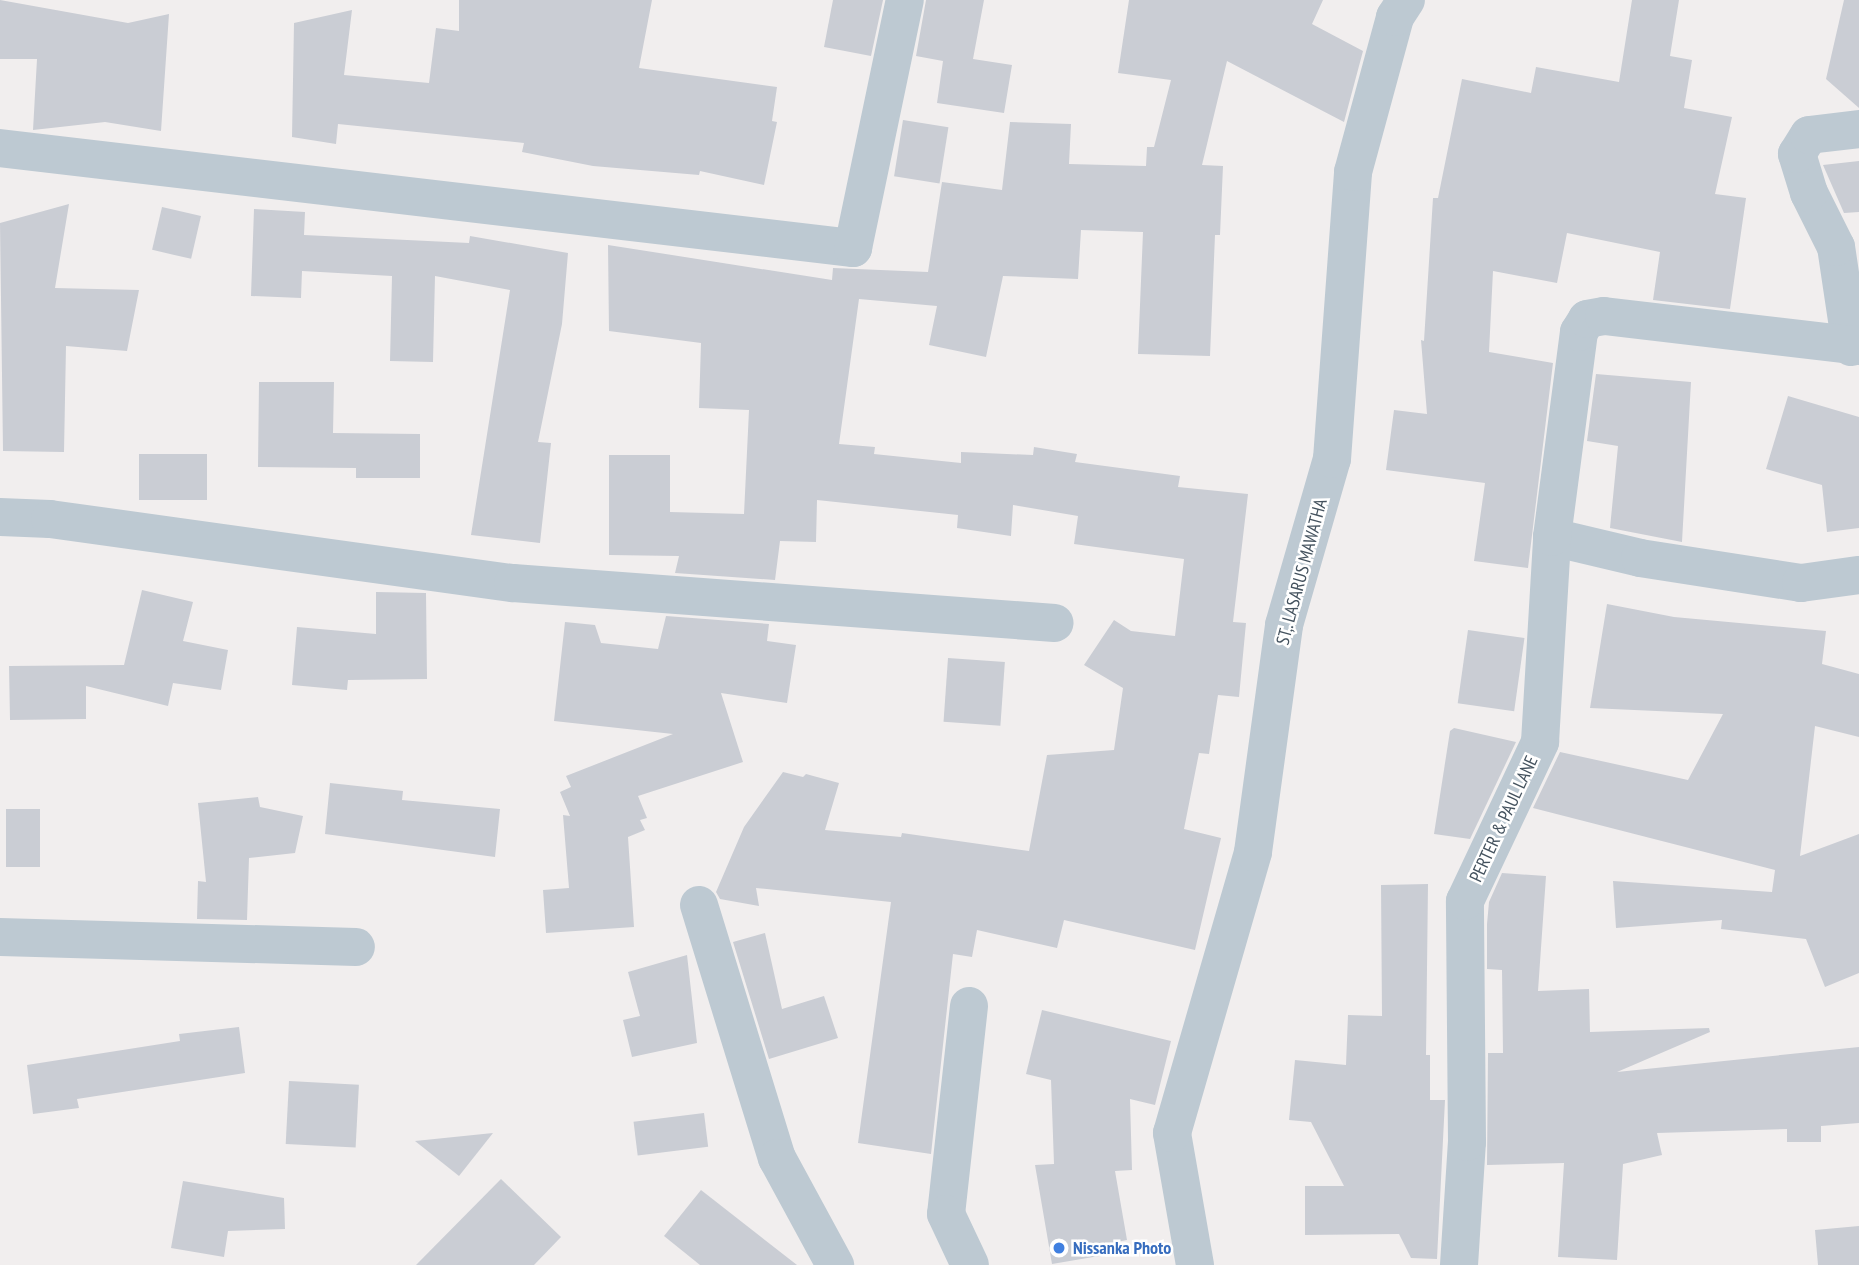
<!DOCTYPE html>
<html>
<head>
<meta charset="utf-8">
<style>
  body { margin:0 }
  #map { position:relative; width:1859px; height:1265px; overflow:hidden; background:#f1eeee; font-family:"PT Sans Narrow",sans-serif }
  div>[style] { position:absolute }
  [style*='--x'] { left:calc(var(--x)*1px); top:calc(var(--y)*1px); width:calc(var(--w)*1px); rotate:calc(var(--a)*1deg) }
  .building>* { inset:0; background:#cacdd4; transform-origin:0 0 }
  .minor>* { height:38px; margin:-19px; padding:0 19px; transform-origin:19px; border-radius:19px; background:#bdc9d2 }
  .dots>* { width:19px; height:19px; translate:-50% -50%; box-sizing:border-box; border:4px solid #fff; border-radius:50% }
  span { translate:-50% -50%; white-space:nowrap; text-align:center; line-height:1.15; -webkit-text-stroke:5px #fff; paint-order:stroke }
  .street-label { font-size:18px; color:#44525e }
  .shop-label { font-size:18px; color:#366cbe; font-weight:700 }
  .left { translate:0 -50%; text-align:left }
</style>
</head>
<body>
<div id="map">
  <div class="building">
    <i style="clip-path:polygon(0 0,128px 23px,169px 14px,161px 131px,105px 122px,33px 130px,37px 59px,0 59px)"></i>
    <i style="clip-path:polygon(459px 0,652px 0,639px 68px,777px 87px,772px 121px,777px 122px,764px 185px,700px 171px,699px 175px,593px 166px,522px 152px,524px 143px,338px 124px,336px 144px,292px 137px,294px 23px,352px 10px,344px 75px,429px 83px,436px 28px,459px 31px)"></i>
    <i style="clip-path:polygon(833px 0,883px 0,871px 56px,824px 47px)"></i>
    <i style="clip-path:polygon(926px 0,984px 0,973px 59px,1012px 65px,1004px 113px,937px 103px,943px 61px,916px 56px)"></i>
    <i style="clip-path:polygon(1129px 0,1323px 0,1312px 24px,1363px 51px,1344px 122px,1227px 61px,1202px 165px,1223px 166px,1220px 235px,1215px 235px,1210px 356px,1138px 354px,1143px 232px,1081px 230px,1078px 279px,1003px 276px,986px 357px,929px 345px,937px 306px,859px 299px,839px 444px,875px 447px,874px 454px,961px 463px,961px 452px,1033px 455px,1034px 447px,1077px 454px,1075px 462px,1180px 476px,1178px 487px,1248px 494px,1233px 622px,1246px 623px,1239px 697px,1218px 695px,1209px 754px,1199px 753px,1184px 829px,1221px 838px,1195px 950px,1064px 920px,1057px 948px,977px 930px,972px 957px,953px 954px,931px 1154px,858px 1143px,891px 902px,756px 888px,759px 906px,720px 899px,716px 892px,744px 827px,783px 772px,803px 777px,806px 774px,839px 783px,825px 830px,901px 837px,902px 833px,1029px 851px,1047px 755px,1114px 750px,1123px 688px,1084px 665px,1114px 620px,1131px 631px,1175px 636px,1184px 559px,1074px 544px,1078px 516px,1013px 505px,1011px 536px,957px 528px,958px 515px,817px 500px,816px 542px,780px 541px,775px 580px,675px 573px,679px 556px,609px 555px,609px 455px,670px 455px,670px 512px,744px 514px,749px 410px,699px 408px,701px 343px,609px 331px,608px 245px,832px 280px,833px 268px,928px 272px,942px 182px,1002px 190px,1010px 122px,1071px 124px,1069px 164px,1146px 166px,1147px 147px,1154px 147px,1171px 80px,1118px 73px)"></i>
    <i style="clip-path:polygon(1632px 0,1679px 0,1670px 56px,1692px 60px,1684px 108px,1732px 117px,1715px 194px,1746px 198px,1730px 309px,1653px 300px,1660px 252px,1567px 233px,1557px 283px,1493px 271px,1489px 352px,1553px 363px,1528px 568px,1474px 561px,1485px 483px,1386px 470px,1394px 410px,1427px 414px,1421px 340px,1424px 341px,1433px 198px,1438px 198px,1462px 79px,1531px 93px,1536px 67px,1619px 82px)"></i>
    <i style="clip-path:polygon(1844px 0,1859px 0,1859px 108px,1826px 79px)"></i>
    <i style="left:903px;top:120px;width:46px;height:57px;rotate:9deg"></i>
    <i style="clip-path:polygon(1859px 161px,1859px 212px,1844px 213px,1823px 165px)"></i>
    <i style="clip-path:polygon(69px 204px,55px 288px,139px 290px,127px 351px,66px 346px,64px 452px,3px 451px,0 223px)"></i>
    <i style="left:162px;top:207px;width:40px;height:44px;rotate:13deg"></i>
    <i style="clip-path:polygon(254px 209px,305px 212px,304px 235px,469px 243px,470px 236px,568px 253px,562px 324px,538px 442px,551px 443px,540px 543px,471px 535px,510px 290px,435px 276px,433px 362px,390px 361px,392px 276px,302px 271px,301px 298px,251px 296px)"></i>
    <i style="clip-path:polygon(1596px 374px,1691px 382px,1682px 542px,1610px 528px,1618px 446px,1587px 441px)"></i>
    <i style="clip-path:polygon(259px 382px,334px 382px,333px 433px,420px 434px,420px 478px,356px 478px,356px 468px,258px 467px)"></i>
    <i style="clip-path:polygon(1788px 396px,1859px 417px,1859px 528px,1827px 532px,1822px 485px,1766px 469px)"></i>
    <i style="left:139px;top:454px;width:68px;height:46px"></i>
    <i style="clip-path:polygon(142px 590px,193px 602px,183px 641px,228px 650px,221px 690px,173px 683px,168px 706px,86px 686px,86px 719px,10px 720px,9px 666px,124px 665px)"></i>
    <i style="clip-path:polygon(376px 592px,426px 593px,427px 679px,348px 680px,347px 690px,292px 685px,297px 627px,376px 634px)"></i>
    <i style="clip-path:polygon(1607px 604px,1674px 617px,1826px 631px,1822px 664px,1859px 674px,1859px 737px,1815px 726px,1800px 856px,1859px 834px,1859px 973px,1825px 987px,1806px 939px,1721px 929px,1722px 920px,1616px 928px,1613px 881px,1772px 892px,1775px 870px,1533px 808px,1560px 752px,1688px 780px,1723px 714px,1590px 708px)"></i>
    <i style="clip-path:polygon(666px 616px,769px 624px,767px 641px,796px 645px,787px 703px,721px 693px,743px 762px,638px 796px,647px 818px,640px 820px,645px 830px,628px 837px,634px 927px,546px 933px,543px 890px,569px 888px,563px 815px,570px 816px,560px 792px,571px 787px,566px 776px,673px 734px,554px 721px,565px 622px,595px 625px,601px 643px,658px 649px)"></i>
    <i style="left:1468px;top:630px;width:57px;height:74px;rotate:8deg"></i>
    <i style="left:948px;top:658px;width:57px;height:64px;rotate:4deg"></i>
    <i style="clip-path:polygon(1454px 728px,1516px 742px,1470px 839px,1434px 834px,1450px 731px)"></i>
    <i style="clip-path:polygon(330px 783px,403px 791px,402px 800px,500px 809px,495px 857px,325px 834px)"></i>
    <i style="clip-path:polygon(258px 797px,260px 807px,303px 816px,295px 853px,249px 858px,247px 920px,197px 919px,198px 881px,206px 882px,198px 803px)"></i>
    <i style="left:6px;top:809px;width:34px;height:58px"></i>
    <i style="clip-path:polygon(1502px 873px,1546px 876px,1538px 991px,1589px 989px,1590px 1032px,1709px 1028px,1710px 1032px,1617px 1072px,1859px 1047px,1859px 1123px,1821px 1126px,1821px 1142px,1787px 1142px,1787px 1129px,1657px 1133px,1662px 1155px,1623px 1164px,1617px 1260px,1558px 1257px,1564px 1163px,1487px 1165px,1488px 1053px,1503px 1053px,1502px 970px,1487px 969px,1487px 924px,1489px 902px)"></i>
    <i style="clip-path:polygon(1428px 884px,1426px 1055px,1430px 1055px,1430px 1100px,1445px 1100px,1437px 1259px,1411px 1258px,1399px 1234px,1305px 1235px,1305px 1186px,1344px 1186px,1311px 1122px,1289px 1120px,1295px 1060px,1346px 1065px,1348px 1015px,1382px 1016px,1381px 885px)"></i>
    <i style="clip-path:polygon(765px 933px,782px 1009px,824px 996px,838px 1038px,769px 1059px,733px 942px)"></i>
    <i style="clip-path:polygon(687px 955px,697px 1043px,632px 1057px,623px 1020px,640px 1016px,628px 972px)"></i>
    <i style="clip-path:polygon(1042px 1010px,1171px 1041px,1155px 1105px,1130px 1099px,1132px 1170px,1115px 1171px,1127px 1240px,1106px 1244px,1105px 1255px,1052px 1264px,1035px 1165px,1054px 1164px,1051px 1080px,1026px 1074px)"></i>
    <i style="clip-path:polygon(239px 1027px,245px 1073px,77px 1099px,79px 1108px,33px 1114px,27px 1065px,180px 1041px,179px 1034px)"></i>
    <i style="left:289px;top:1081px;width:70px;height:63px;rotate:3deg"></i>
    <i style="left:704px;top:1113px;width:34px;height:71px;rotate:83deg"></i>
    <i style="clip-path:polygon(493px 1133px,459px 1176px,415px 1141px)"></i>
    <i style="clip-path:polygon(501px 1179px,561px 1237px,534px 1265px,416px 1265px)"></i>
    <i style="clip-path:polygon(183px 1181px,284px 1198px,285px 1229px,228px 1231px,224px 1257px,171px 1248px)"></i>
    <i style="clip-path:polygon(701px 1190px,797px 1265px,700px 1265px,664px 1236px)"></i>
    <i style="clip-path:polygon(1859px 1226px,1859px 1265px,1818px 1265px,1815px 1230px)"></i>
  </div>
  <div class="minor">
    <i style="--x:0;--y:148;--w:859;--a:6.69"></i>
    <i style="--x:853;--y:248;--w:253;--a:-78.2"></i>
    <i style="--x:1851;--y:347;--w:101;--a:-98.5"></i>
    <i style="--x:1836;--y:247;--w:60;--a:-116.6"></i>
    <i style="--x:1809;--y:193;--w:41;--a:-107.1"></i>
    <i style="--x:1797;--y:154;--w:22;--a:-58"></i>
    <i style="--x:1809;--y:135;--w:50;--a:-6.8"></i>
    <i style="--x:0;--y:517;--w:50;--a:2.3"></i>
    <i style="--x:50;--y:519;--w:467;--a:7.9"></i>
    <i style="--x:513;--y:583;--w:543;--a:4.22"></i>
    <i style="--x:1552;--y:537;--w:90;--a:13.4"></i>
    <i style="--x:1640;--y:558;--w:163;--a:8.8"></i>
    <i style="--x:1801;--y:583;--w:59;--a:-7.9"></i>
    <i style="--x:699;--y:905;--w:265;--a:72.9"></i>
    <i style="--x:777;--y:1158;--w:122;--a:61.5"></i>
    <i style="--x:0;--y:937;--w:356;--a:1.6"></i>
    <i style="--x:969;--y:1006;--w:209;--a:96.3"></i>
    <i style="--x:946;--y:1214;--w:56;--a:64.8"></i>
    <i style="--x:1195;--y:1265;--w:134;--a:-99.9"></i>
    <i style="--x:1172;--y:1133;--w:292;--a:-73.9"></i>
    <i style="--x:1253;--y:852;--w:229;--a:-82.2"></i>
    <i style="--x:1284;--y:625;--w:173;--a:-73.9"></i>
    <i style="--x:1332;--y:459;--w:288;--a:-85.8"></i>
    <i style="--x:1353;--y:172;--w:161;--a:-74.8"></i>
    <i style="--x:1395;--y:17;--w:20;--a:-57"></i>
    <i style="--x:1459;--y:1265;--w:123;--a:-86.3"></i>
    <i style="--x:1467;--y:1142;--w:241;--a:-90.5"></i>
    <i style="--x:1465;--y:901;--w:176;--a:-64.7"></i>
    <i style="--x:1540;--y:742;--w:205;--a:-86.6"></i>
    <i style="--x:1552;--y:537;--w:207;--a:-82.5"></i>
    <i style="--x:1579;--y:332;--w:15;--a:-58"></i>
    <i style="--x:1587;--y:319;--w:17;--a:-10"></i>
    <i style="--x:1604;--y:316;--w:257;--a:6.7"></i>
  </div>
  <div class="dots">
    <i style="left:1059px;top:1248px;background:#3f7fe0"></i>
  </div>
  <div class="street-label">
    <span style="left:1302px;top:572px;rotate:-75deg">ST,. LASARUS MAWATHA</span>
    <span style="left:1504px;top:819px;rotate:-65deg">PERTER &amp; PAUL LANE</span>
  </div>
  <div class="shop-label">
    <span class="left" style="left:1073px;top:1248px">Nissanka Photo</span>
  </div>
</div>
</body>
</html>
